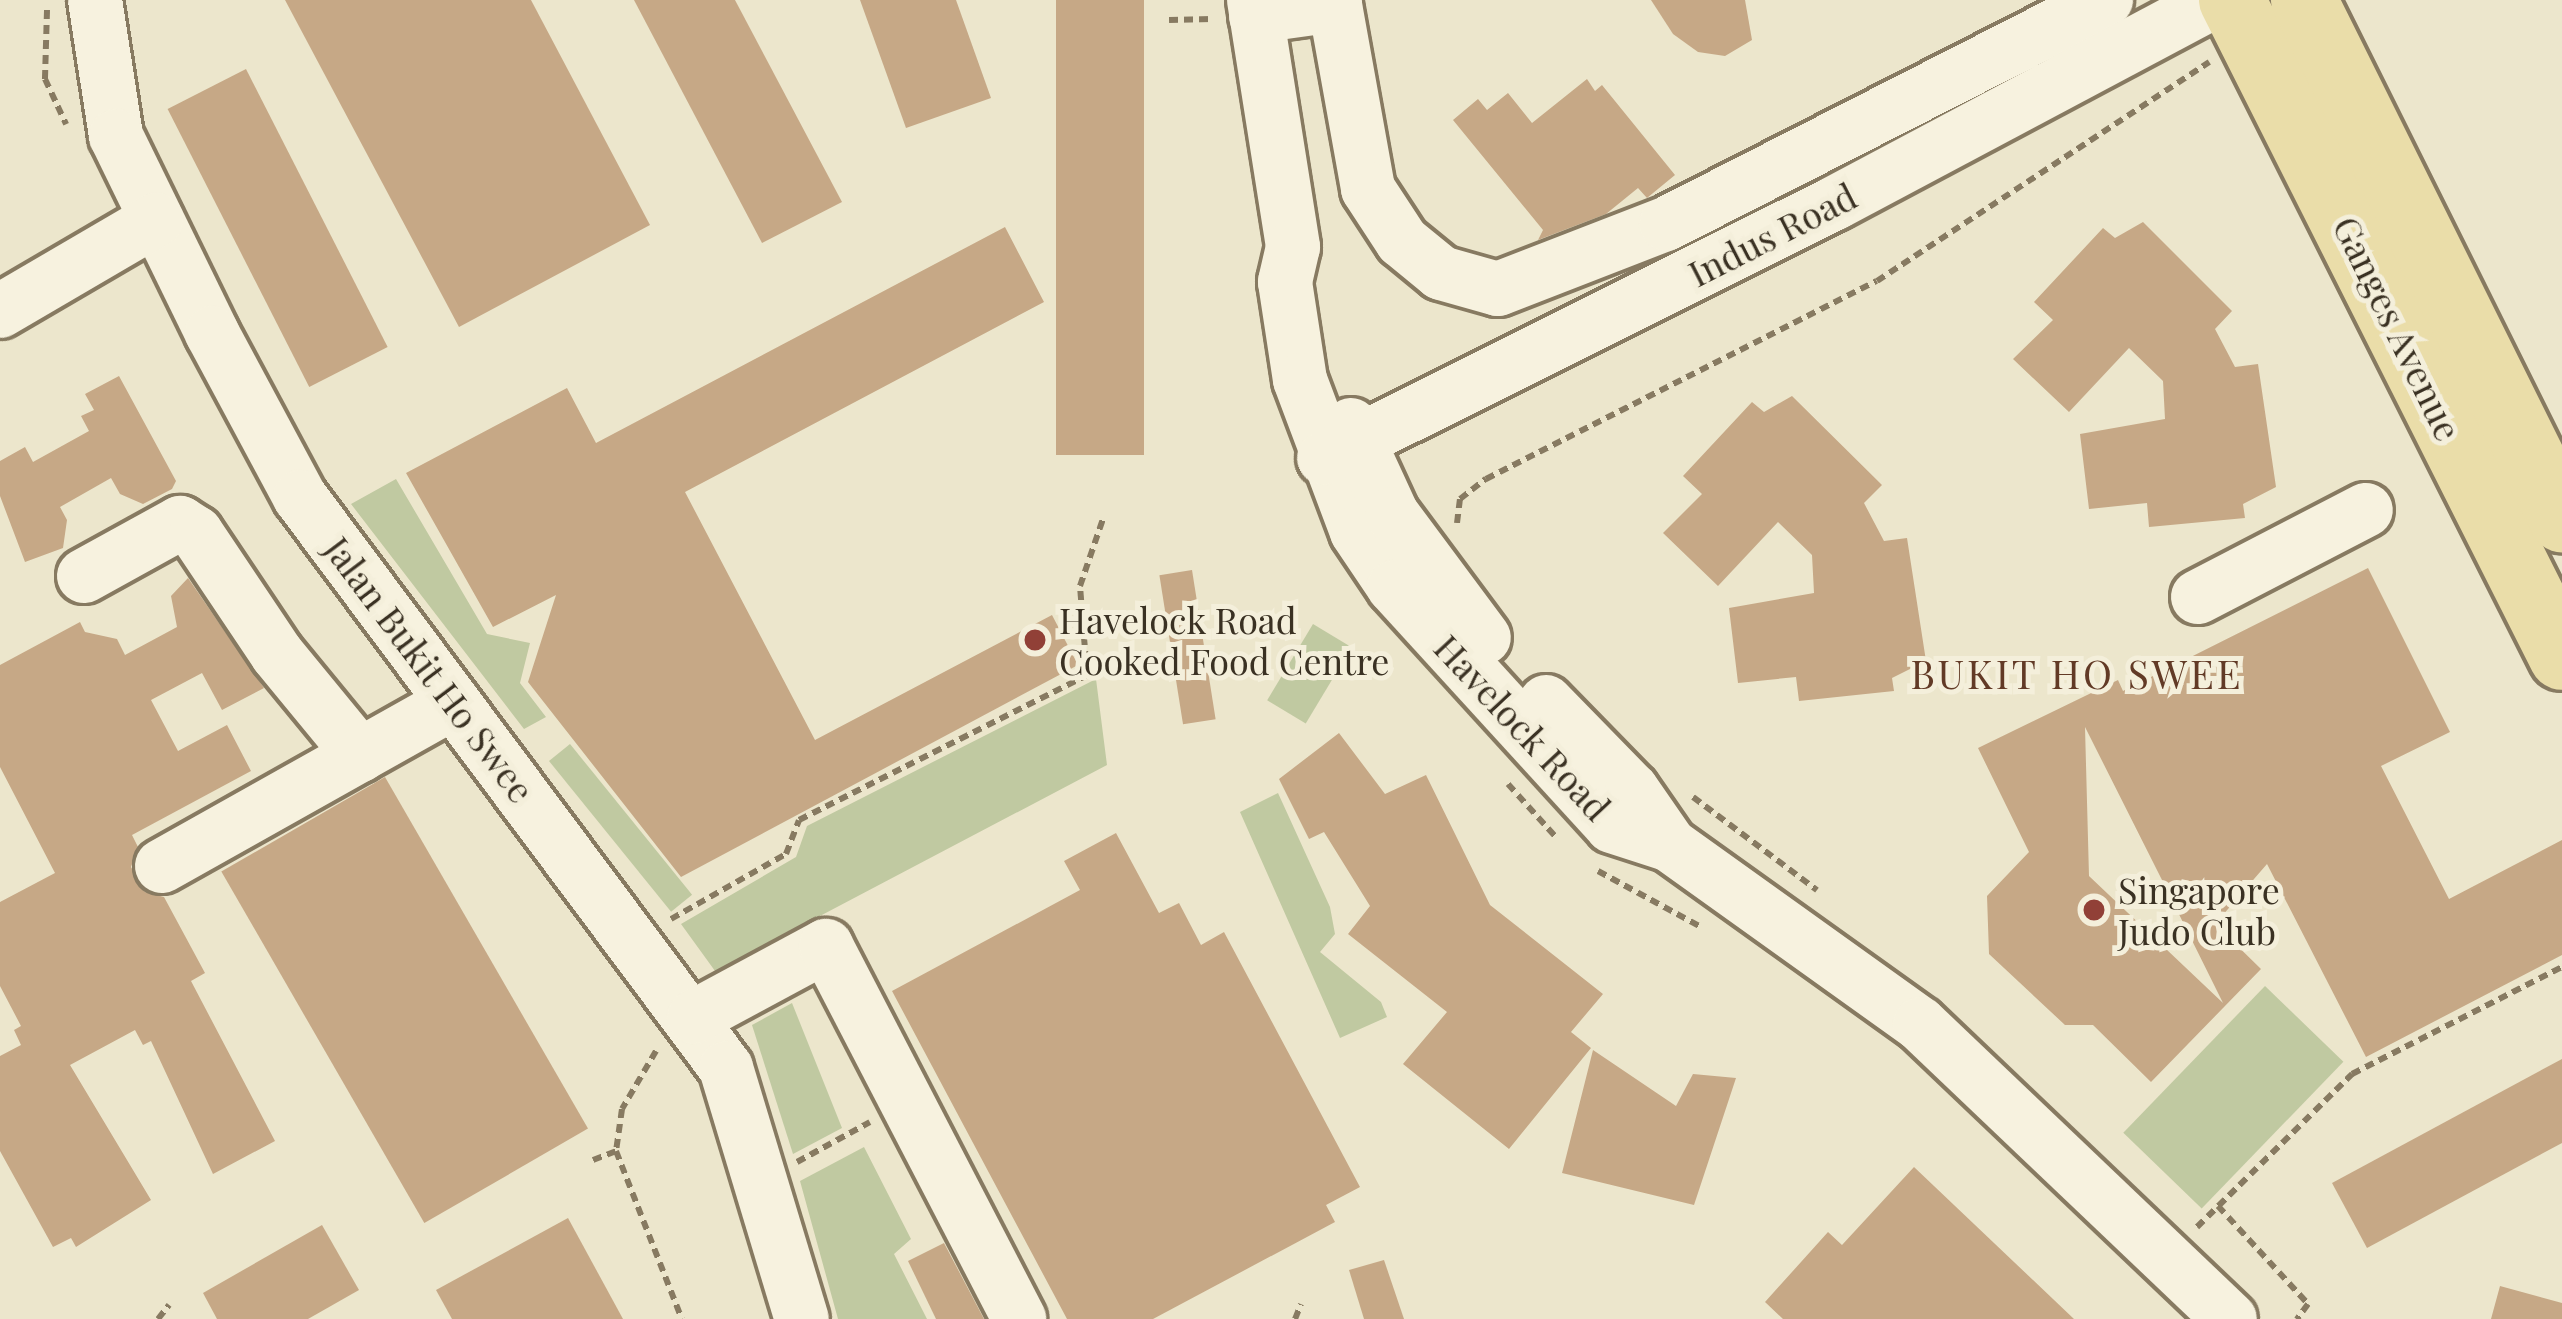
<!DOCTYPE html>
<html>
<head>
<meta charset="utf-8">
<style>
  body { margin:0 }
  #map { position:relative; width:2562px; height:1319px; overflow:hidden; background:#ece6cc; font-family:"Playfair Display",serif }
  div>[style] { position:absolute }
  [style*='--x'] { left:calc(var(--x)*1px); top:calc(var(--y)*1px); width:calc(var(--w)*1px); rotate:calc(var(--a)*1deg) }
  .green>* { inset:0; background:#c0c9a1; transform-origin:0 0 }
  .building>* { inset:0; background:#c6a886; transform-origin:0 0 }
  .path>* { height:6px; margin-top:-3px; transform-origin:0; background:repeating-linear-gradient(90deg,#877a61 0 9px,transparent 0 15px) }
  .roads { filter:drop-shadow(3px 0 #877a61) drop-shadow(-3px 0 #877a61) drop-shadow(0 3px #877a61) drop-shadow(0 -3px #877a61) }
  .minor>* { height:54px; margin:-27px; padding:0 27px; transform-origin:27px; border-radius:27px; background:#f7f2df }
  .major>* { height:66px; margin:-33px; padding:0 33px; transform-origin:33px; border-radius:33px; background:#eadda9 }
  .dots>* { width:33px; height:33px; translate:-50% -50%; box-sizing:border-box; border:6px solid #f4efdb; border-radius:50% }
  span { translate:-50% -50%; white-space:nowrap; text-align:center; line-height:1.15; -webkit-text-stroke:10px #f4efdb; paint-order:stroke }
  .street-label { font-size:36px; color:#3a3123 }
  .poi-label { font-size:36px; color:#3a3123 }
  .left { translate:0 -50%; text-align:left }
  .neighbourhood-label { font-size:39px; color:#623a26; letter-spacing:3px }
</style>
</head>
<body>
<div id="map">
  <div class="green">
    <i style="clip-path:polygon(396px 479px,487px 634px,530px 643px,520px 683px,546px 717px,524px 729px,351px 504px)"></i>
    <i style="left:1313px;top:624px;width:45px;height:89px;rotate:31deg"></i>
    <i style="clip-path:polygon(1096px 679px,1107px 765px,763px 946px,768px 961px,723px 982px,681px 924px,796px 857px,807px 826px)"></i>
    <i style="left:570px;top:744px;width:194px;height:27px;rotate:51deg"></i>
    <i style="clip-path:polygon(1278px 793px,1330px 907px,1335px 934px,1320px 952px,1381px 1002px,1387px 1017px,1340px 1038px,1240px 812px)"></i>
    <i style="left:2265px;top:986px;width:109px;height:204px;rotate:44deg"></i>
    <i style="clip-path:polygon(792px 1003px,842px 1128px,793px 1154px,752px 1025px)"></i>
    <i style="clip-path:polygon(864px 1147px,911px 1239px,894px 1254px,927px 1319px,838px 1319px,800px 1181px)"></i>
  </div>
  <div class="building">
    <i style="clip-path:polygon(285px 0,531px 0,650px 225px,459px 327px)"></i>
    <i style="clip-path:polygon(634px 0,735px 0,842px 202px,762px 243px)"></i>
    <i style="clip-path:polygon(860px 0,956px 0,991px 98px,906px 128px)"></i>
    <i style="left:1056px;top:0;width:88px;height:455px"></i>
    <i style="clip-path:polygon(1651px 0,1745px 0,1752px 40px,1725px 56px,1698px 52px,1673px 34px)"></i>
    <i style="left:246px;top:69px;width:312px;height:88px;rotate:63deg"></i>
    <i style="clip-path:polygon(1587px 79px,1595px 91px,1602px 85px,1675px 175px,1647px 198px,1638px 188px,1606px 214px,1538px 240px,1543px 230px,1453px 120px,1478px 99px,1487px 110px,1508px 93px,1532px 123px)"></i>
    <i style="clip-path:polygon(2143px 222px,2232px 311px,2215px 329px,2235px 367px,2258px 364px,2276px 487px,2243px 504px,2245px 518px,2149px 527px,2147px 503px,2089px 509px,2080px 434px,2165px 419px,2163px 381px,2129px 348px,2069px 412px,2013px 359px,2053px 320px,2034px 302px,2103px 228px,2115px 238px)"></i>
    <i style="clip-path:polygon(1005px 227px,1044px 302px,685px 492px,815px 740px,1052px 615px,1078px 665px,681px 877px,528px 682px,556px 595px,493px 627px,406px 473px,567px 388px,596px 443px)"></i>
    <i style="clip-path:polygon(119px 376px,176px 481px,172px 489px,143px 504px,120px 494px,111px 478px,60px 507px,67px 520px,63px 548px,25px 562px,0 496px,0 461px,25px 447px,33px 462px,89px 431px,81px 416px,94px 410px,85px 394px)"></i>
    <i style="clip-path:polygon(1792px 396px,1882px 485px,1864px 503px,1884px 541px,1907px 538px,1926px 661px,1892px 678px,1894px 691px,1799px 701px,1796px 677px,1738px 683px,1729px 608px,1814px 593px,1812px 555px,1778px 522px,1718px 586px,1663px 533px,1702px 494px,1683px 476px,1752px 402px,1764px 412px)"></i>
    <i style="clip-path:polygon(evenodd,2368px 568px,2450px 732px,2381px 766px,2449px 899px,2562px 840px,2562px 955px,2366px 1057px,2267px 864px,2215px 924px,2261px 969px,2151px 1082px,2093px 1025px,2065px 1025px,1989px 954px,1987px 896px,2029px 852px,1978px 748px,2118px 680px,2123px 691px,2368px 568px,2085px 727px,2161px 878px,2223px 1003px,2089px 876px,2085px 727px)"></i>
    <i style="left:1192px;top:570px;width:151px;height:33px;rotate:81deg"></i>
    <i style="clip-path:polygon(188px 578px,264px 688px,222px 710px,202px 673px,151px 700px,178px 751px,227px 725px,251px 771px,132px 835px,138px 847px,131px 867px,145px 892px,164px 897px,205px 973px,191px 981px,275px 1141px,213px 1174px,151px 1041px,143px 1045px,135px 1030px,70px 1065px,151px 1200px,76px 1247px,71px 1238px,53px 1247px,0 1151px,0 1056px,21px 1045px,14px 1030px,21px 1026px,0 986px,0 902px,55px 873px,0 767px,0 665px,80px 622px,85px 632px,117px 639px,125px 655px,177px 627px,171px 596px)"></i>
    <i style="clip-path:polygon(1339px 733px,1385px 794px,1426px 775px,1490px 905px,1603px 994px,1571px 1032px,1591px 1048px,1509px 1149px,1403px 1064px,1447px 1012px,1348px 934px,1370px 906px,1324px 832px,1309px 839px,1279px 779px)"></i>
    <i style="left:385px;top:777px;width:406px;height:189px;rotate:60deg"></i>
    <i style="clip-path:polygon(1116px 833px,1159px 913px,1179px 903px,1201px 945px,1224px 932px,1360px 1187px,1326px 1205px,1335px 1222px,1153px 1319px,1067px 1319px,892px 991px,1080px 890px,1064px 861px)"></i>
    <i style="clip-path:polygon(1593px 1050px,1676px 1106px,1693px 1074px,1736px 1078px,1694px 1205px,1562px 1173px)"></i>
    <i style="clip-path:polygon(2562px 1059px,2562px 1143px,2367px 1248px,2332px 1183px)"></i>
    <i style="clip-path:polygon(1914px 1167px,2074px 1319px,1783px 1319px,1765px 1302px,1828px 1232px,1842px 1245px)"></i>
    <i style="clip-path:polygon(568px 1218px,623px 1319px,452px 1319px,436px 1290px)"></i>
    <i style="clip-path:polygon(322px 1225px,359px 1290px,308px 1319px,217px 1319px,203px 1293px)"></i>
    <i style="clip-path:polygon(944px 1243px,984px 1319px,936px 1319px,908px 1261px)"></i>
    <i style="clip-path:polygon(1384px 1260px,1404px 1319px,1364px 1319px,1349px 1270px)"></i>
    <i style="clip-path:polygon(2500px 1286px,2562px 1303px,2562px 1319px,2491px 1319px)"></i>
  </div>
  <div class="path">
    <i style="--x:47;--y:10;--w:69;--a:91.7"></i>
    <i style="--x:45;--y:79;--w:50;--a:65"></i>
    <i style="--x:1169;--y:20;--w:43;--a:-1.3"></i>
    <i style="--x:1457;--y:523;--w:24;--a:-83"></i>
    <i style="--x:1460;--y:499;--w:33;--a:-38"></i>
    <i style="--x:1486;--y:479;--w:438;--a:-26.9"></i>
    <i style="--x:1877;--y:281;--w:398;--a:-33.4"></i>
    <i style="--x:1508;--y:784;--w:70;--a:47.9"></i>
    <i style="--x:1693;--y:797;--w:155;--a:36.9"></i>
    <i style="--x:1598;--y:871;--w:117;--a:28.5"></i>
    <i style="--x:671;--y:919;--w:132;--a:-29.5"></i>
    <i style="--x:786;--y:854;--w:36;--a:-69"></i>
    <i style="--x:799;--y:820;--w:322;--a:-26.7"></i>
    <i style="--x:1087;--y:675;--w:89;--a:-94.5"></i>
    <i style="--x:1080;--y:586;--w:74;--a:-71.1"></i>
    <i style="--x:656;--y:1051;--w:67;--a:120.4"></i>
    <i style="--x:622;--y:1109;--w:42;--a:98.1"></i>
    <i style="--x:616;--y:1151;--w:180;--a:68.6"></i>
    <i style="--x:593;--y:1160;--w:25;--a:-21"></i>
    <i style="--x:797;--y:1162;--w:83;--a:-28.7"></i>
    <i style="--x:2218;--y:1206;--w:133;--a:47.4"></i>
    <i style="--x:2308;--y:1304;--w:19;--a:126"></i>
    <i style="--x:2197;--y:1227;--w:218;--a:-44.6"></i>
    <i style="--x:2352;--y:1074;--w:236;--a:-27"></i>
    <i style="--x:158;--y:1319;--w:18;--a:-52"></i>
    <i style="--x:1295;--y:1319;--w:16;--a:-68"></i>
  </div>
  <div class="roads">
    <div class="minor">
      <i style="--x:95;--y:0;--w:138;--a:81.2"></i>
      <i style="--x:116;--y:136;--w:219;--a:64"></i>
      <i style="--x:212;--y:333;--w:186;--a:61.8"></i>
      <i style="--x:300;--y:497;--w:712;--a:53.27"></i>
      <i style="--x:726;--y:1068;--w:262;--a:73.2"></i>
      <i style="--x:1254;--y:0;--w:250;--a:81"></i>
      <i style="--x:1293;--y:247;--w:36;--a:103"></i>
      <i style="--x:1285;--y:282;--w:99;--a:81.3"></i>
      <i style="--x:1300;--y:380;--w:162;--a:69.4"></i>
      <i style="--x:1357;--y:532;--w:66;--a:56.1"></i>
      <i style="--x:1394;--y:587;--w:323;--a:47.6"></i>
      <i style="--x:1612;--y:826;--w:61;--a:18.1"></i>
      <i style="--x:1670;--y:845;--w:307;--a:35.6"></i>
      <i style="--x:1920;--y:1024;--w:428;--a:43.6"></i>
      <i style="--x:1256;--y:16;--w:80;--a:-7.9"></i>
      <i style="--x:1335;--y:5;--w:187;--a:79.8"></i>
      <i style="--x:1368;--y:189;--w:62;--a:56.8"></i>
      <i style="--x:1402;--y:241;--w:50;--a:39.4"></i>
      <i style="--x:1441;--y:273;--w:59;--a:15.7"></i>
      <i style="--x:1498;--y:289;--w:180;--a:-21.2"></i>
      <i style="--x:1666;--y:224;--w:494;--a:-27"></i>
      <i style="--x:0;--y:311;--w:181;--a:-30.3"></i>
      <i style="--x:1351;--y:425;--w:98;--a:65.3"></i>
      <i style="--x:1392;--y:514;--w:154;--a:53.4"></i>
      <i style="--x:1324;--y:458;--w:571;--a:-26.52"></i>
      <i style="--x:1835;--y:203;--w:432;--a:-28"></i>
      <i style="--x:84;--y:576;--w:110;--a:-28.9"></i>
      <i style="--x:180;--y:523;--w:19;--a:32"></i>
      <i style="--x:196;--y:533;--w:146;--a:56.2"></i>
      <i style="--x:277;--y:654;--w:131;--a:50.6"></i>
      <i style="--x:2198;--y:597;--w:189;--a:-27.4"></i>
      <i style="--x:1546;--y:702;--w:123;--a:45.7"></i>
      <i style="--x:1632;--y:790;--w:67;--a:55.4"></i>
      <i style="--x:162;--y:866;--w:334;--a:-29.3"></i>
      <i style="--x:694;--y:1017;--w:150;--a:-28.3"></i>
      <i style="--x:826;--y:946;--w:420;--a:62.6"></i>
    </div>
    <div class="major">
      <i style="--x:2232;--y:0;--w:735;--a:63.33"></i>
      <i style="--x:2304;--y:0;--w:580;--a:63.57"></i>
    </div>
  </div>
  <div class="dots">
    <i style="left:1035px;top:640px;background:#914037"></i>
    <i style="left:2094px;top:910px;background:#914037"></i>
  </div>
  <div class="street-label">
    <span style="left:1772px;top:234px;rotate:-27deg">Indus Road</span>
    <span style="left:2398px;top:328px;rotate:64deg">Ganges Avenue</span>
    <span style="left:430px;top:669px;rotate:53deg">Jalan Bukit Ho Swee</span>
    <span style="left:1523px;top:727px;rotate:47deg">Havelock Road</span>
  </div>
  <div class="poi-label">
    <span class="left" style="left:1059px;top:640px">Havelock Road<br>Cooked Food Centre</span>
    <span class="left" style="left:2118px;top:910px">Singapore<br>Judo Club</span>
  </div>
  <div class="neighbourhood-label">
    <span style="left:2077px;top:673px">BUKIT HO SWEE</span>
  </div>
</div>
</body>
</html>
